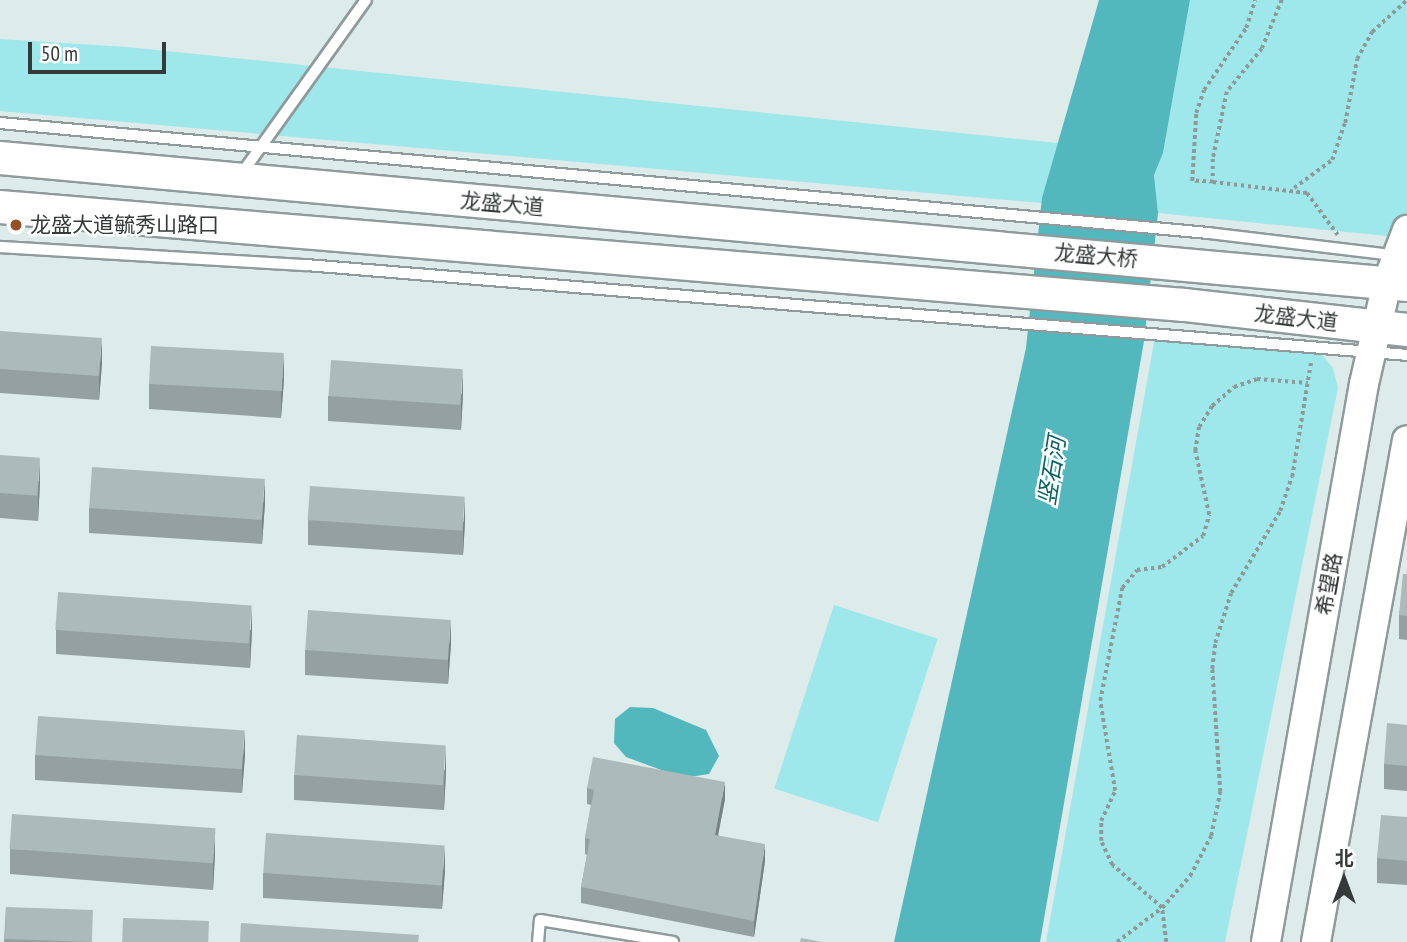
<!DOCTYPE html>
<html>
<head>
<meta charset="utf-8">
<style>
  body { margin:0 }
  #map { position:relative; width:1407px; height:942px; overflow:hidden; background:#ddebeb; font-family:"PT Sans Narrow","Noto Sans SC",sans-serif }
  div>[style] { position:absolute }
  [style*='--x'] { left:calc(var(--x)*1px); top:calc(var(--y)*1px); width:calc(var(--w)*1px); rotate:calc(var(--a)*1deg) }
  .green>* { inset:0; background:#9ee7ea; transform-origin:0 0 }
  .water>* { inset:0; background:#53b8bd }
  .path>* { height:3.5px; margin-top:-1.75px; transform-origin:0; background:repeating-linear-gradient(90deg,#8f9999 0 3.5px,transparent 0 7px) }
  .roads { filter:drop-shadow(2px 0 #8e9a9b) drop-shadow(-2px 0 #8e9a9b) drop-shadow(0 2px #8e9a9b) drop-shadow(0 -2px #8e9a9b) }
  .lane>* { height:10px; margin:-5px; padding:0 5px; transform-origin:5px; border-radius:5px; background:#fff }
  .secondary>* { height:28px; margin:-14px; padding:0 14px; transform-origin:14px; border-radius:14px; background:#fff }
  .primary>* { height:32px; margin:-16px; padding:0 16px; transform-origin:16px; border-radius:16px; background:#fff }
  .wall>* { inset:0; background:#95a0a0 }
  .shaded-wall>* { inset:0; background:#798282 }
  .building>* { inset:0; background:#adbaba; transform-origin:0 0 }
  .dots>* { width:19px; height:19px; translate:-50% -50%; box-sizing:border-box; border:4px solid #fff; border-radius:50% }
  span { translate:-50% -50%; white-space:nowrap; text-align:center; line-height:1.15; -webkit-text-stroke:5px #fff; paint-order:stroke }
  .street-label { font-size:21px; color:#343939 }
  .poi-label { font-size:21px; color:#343939 }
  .left { translate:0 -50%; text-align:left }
  .water-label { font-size:23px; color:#096266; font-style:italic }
  .north { position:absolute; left:1309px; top:844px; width:70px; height:70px; -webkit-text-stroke:5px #fff; paint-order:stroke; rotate:0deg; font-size:19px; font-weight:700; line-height:28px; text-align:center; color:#343939 }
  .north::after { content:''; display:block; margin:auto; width:24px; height:32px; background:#343939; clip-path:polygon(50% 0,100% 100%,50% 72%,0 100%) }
  .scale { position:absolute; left:28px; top:42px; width:138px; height:32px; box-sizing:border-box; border:4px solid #343939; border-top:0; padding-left:9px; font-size:21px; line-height:24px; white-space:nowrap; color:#343939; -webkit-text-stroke:5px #fff; paint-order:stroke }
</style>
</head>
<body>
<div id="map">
  <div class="green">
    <i style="clip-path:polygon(1190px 0,1407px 0,1407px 238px,1158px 213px,1154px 175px,1163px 153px)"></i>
    <i style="clip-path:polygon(0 39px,127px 47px,1058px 143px,1042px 203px,0 111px)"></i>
    <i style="clip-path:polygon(1155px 337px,1320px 352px,1333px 368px,1338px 388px,1225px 942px,1046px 942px)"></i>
    <i style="left:834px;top:605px;width:109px;height:193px;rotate:18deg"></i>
  </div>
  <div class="water">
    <i style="clip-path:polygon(1099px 0,1190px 0,1163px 153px,1154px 175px,1158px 213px,1144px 341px,1040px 942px,894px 942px,1026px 348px,1042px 198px)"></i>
    <i style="clip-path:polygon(630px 707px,653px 708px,706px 730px,719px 756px,709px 774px,683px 778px,626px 757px,614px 743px,615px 719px)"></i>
  </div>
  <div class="path">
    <i style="--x:1282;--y:0;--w:53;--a:112.2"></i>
    <i style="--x:1262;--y:49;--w:55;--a:129.1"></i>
    <i style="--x:1227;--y:92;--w:68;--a:101.8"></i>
    <i style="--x:1213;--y:159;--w:23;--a:90"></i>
    <i style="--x:1213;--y:182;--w:95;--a:6.7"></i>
    <i style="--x:1307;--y:193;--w:52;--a:53.6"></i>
    <i style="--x:1213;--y:182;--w:21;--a:-177"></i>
    <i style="--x:1192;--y:181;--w:68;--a:-86.6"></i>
    <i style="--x:1196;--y:113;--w:24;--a:-71"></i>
    <i style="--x:1204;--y:90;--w:75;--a:-55.9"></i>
    <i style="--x:1246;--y:28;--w:29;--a:-72"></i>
    <i style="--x:1294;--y:188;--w:47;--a:-36.4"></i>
    <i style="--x:1332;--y:160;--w:39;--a:-71"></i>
    <i style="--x:1345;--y:123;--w:65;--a:-79.4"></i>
    <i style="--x:1357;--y:59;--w:31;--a:-61"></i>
    <i style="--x:1372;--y:32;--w:47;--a:-42.4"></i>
    <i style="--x:1117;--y:942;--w:56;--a:-37.1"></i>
    <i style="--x:1162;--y:908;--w:43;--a:-48.8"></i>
    <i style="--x:1190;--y:876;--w:45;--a:-62.3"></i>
    <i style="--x:1211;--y:836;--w:45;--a:-78.4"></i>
    <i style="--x:1220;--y:792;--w:123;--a:-93.7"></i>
    <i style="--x:1212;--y:669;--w:26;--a:-83"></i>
    <i style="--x:1215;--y:643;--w:52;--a:-72.3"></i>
    <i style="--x:1231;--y:593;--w:96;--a:-59.1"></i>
    <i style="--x:1280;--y:511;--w:36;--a:-71"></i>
    <i style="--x:1292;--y:477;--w:118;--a:-80.7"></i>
    <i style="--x:1166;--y:942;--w:34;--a:-97"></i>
    <i style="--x:1162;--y:908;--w:66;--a:-139.3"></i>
    <i style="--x:1112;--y:865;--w:26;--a:-115"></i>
    <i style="--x:1101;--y:841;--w:20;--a:-90"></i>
    <i style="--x:1101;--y:821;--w:33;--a:-65"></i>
    <i style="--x:1115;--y:791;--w:91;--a:-99.5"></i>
    <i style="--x:1100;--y:701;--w:115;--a:-79"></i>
    <i style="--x:1122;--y:588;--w:23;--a:-50"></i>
    <i style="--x:1137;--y:570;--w:25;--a:-7"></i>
    <i style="--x:1162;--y:567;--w:51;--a:-37.1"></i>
    <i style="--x:1203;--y:536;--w:22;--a:-74"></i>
    <i style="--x:1209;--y:515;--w:66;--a:-102.3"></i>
    <i style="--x:1195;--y:451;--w:24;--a:-81"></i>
    <i style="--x:1199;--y:427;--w:25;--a:-58"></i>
    <i style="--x:1212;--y:406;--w:29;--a:-41"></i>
    <i style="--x:1234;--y:387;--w:24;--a:-19"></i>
    <i style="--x:1257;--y:379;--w:51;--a:4.5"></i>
  </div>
  <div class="roads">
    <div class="lane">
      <i style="--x:0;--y:123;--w:1213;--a:5.2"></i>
      <i style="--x:1208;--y:233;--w:186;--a:6.8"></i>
      <i style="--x:242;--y:173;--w:213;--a:-54.4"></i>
      <i style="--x:0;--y:247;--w:307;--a:3.4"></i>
      <i style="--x:306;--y:265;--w:1105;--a:4.67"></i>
      <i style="--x:538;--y:942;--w:22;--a:-85"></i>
      <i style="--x:540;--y:920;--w:135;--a:9.4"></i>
    </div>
    <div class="secondary">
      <i style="--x:1266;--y:942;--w:567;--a:-80.04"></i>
      <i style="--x:1364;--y:384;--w:104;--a:-77.2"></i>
      <i style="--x:1387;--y:283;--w:57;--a:-69.3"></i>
      <i style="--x:1316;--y:942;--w:510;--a:-79.73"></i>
    </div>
    <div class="primary">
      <i style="--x:0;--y:158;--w:1413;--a:5.16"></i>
      <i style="--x:0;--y:207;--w:1188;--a:4.73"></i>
      <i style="--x:1184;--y:305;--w:224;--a:6.4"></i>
    </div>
  </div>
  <div class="wall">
    <i style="clip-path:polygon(0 331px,102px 363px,99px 400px,0 393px)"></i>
    <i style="clip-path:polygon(284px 379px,281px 418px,149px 409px,149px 384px)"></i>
    <i style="clip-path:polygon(463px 394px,461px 430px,328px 421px,328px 396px)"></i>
    <i style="clip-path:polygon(0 455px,40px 482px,38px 521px,0 518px)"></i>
    <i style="clip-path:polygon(265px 503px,262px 544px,89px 533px,89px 508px)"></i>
    <i style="clip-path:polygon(308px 520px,465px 522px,463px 555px,308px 545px)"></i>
    <i style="clip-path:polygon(1407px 574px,1407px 640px,1399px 639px,1399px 615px)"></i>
    <i style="clip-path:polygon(56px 630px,252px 630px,250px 668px,56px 654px)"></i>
    <i style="clip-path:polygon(451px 644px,448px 684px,305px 675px,305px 650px)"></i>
    <i style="clip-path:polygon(1407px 725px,1407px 791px,1384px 789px,1384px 764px)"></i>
    <i style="clip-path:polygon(35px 755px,245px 755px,242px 793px,35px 780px)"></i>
    <i style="clip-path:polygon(446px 770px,444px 810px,294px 800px,294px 775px)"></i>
    <i style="clip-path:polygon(587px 788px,725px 799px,718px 835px,765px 861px,754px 937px,581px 903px,581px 887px,587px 855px,585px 854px,585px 838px,591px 805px,587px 804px)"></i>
    <i style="clip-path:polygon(1407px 817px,1407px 885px,1377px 883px,1377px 858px)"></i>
    <i style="clip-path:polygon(10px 849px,215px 854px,213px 890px,10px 874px)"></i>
    <i style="clip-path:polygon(445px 870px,442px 909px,263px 898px,263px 873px)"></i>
    <i style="clip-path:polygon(6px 907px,93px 942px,4px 942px)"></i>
  </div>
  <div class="shaded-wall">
    <i style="clip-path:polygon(102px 338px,102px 363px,99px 400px,99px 375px)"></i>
    <i style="clip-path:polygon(284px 354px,284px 379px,281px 418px,281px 393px)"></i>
    <i style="clip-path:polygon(463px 369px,463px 394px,461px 430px,461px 405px)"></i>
    <i style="clip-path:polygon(40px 458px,40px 482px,38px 521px,38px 496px)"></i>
    <i style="clip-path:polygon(265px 479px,265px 503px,262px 544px,262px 519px)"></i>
    <i style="clip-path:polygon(465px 497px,465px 522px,463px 555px,463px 531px)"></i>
    <i style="clip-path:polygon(252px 605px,252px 630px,250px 668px,250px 643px)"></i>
    <i style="clip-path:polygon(451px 619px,451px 644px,448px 684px,448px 660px)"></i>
    <i style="clip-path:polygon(245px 730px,245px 755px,242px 793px,242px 769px)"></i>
    <i style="clip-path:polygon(446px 745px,446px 770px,444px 810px,444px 785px)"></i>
    <i style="clip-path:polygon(725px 782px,725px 799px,715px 851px,715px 835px)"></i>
    <i style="clip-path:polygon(215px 829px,215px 854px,213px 890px,213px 865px)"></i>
    <i style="clip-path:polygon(765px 844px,765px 861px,754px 937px,754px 921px)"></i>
    <i style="clip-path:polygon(445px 846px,445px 870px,442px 909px,442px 885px)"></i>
  </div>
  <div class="building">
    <i style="left:0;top:331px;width:102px;height:38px;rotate:4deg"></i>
    <i style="left:151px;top:346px;width:133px;height:38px;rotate:3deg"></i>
    <i style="left:331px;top:360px;width:132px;height:36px;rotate:4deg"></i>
    <i style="left:0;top:455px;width:40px;height:38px;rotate:4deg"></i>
    <i style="left:92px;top:467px;width:173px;height:41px;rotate:4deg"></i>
    <i style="left:310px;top:486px;width:155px;height:34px;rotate:4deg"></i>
    <i style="clip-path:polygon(1403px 574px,1407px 574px,1407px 616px,1399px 615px)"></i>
    <i style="left:58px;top:592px;width:194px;height:38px;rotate:4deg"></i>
    <i style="left:308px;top:610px;width:143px;height:40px;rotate:4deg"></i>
    <i style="left:38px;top:716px;width:207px;height:39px;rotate:4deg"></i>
    <i style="clip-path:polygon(1387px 723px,1407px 725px,1407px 766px,1384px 764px)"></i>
    <i style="left:297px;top:735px;width:149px;height:40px;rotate:4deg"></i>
    <i style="clip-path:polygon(593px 757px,725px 782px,715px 835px,765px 844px,754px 921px,581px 887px,590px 839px,585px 838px,594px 790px,587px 788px)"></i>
    <i style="left:12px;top:814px;width:204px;height:35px;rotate:4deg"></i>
    <i style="clip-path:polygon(1381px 815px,1407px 817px,1407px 861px,1377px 858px)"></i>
    <i style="left:266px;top:833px;width:179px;height:40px;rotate:4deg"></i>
    <i style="left:6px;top:907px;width:87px;height:32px;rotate:2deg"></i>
    <i style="left:123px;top:918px;width:86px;height:24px;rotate:2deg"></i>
    <i style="clip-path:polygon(241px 923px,419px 935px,418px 942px,240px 942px)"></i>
    <i style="clip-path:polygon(801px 938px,822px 942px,800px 942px)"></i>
  </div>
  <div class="dots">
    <i style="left:16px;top:225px;background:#965026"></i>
  </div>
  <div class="street-label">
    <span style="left:502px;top:204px;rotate:5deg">龙盛大道</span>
    <span style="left:1096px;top:256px;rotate:5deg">龙盛大桥</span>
    <span style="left:1296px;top:318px;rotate:7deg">龙盛大道</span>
    <span style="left:1329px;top:584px;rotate:-80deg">希望路</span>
  </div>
  <div class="poi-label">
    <span class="left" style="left:30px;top:225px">龙盛大道毓秀山路口</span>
  </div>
  <div class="water-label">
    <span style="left:1052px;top:471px;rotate:-81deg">竖石河</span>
  </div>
  <div class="north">北</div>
  <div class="scale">50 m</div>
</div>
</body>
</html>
